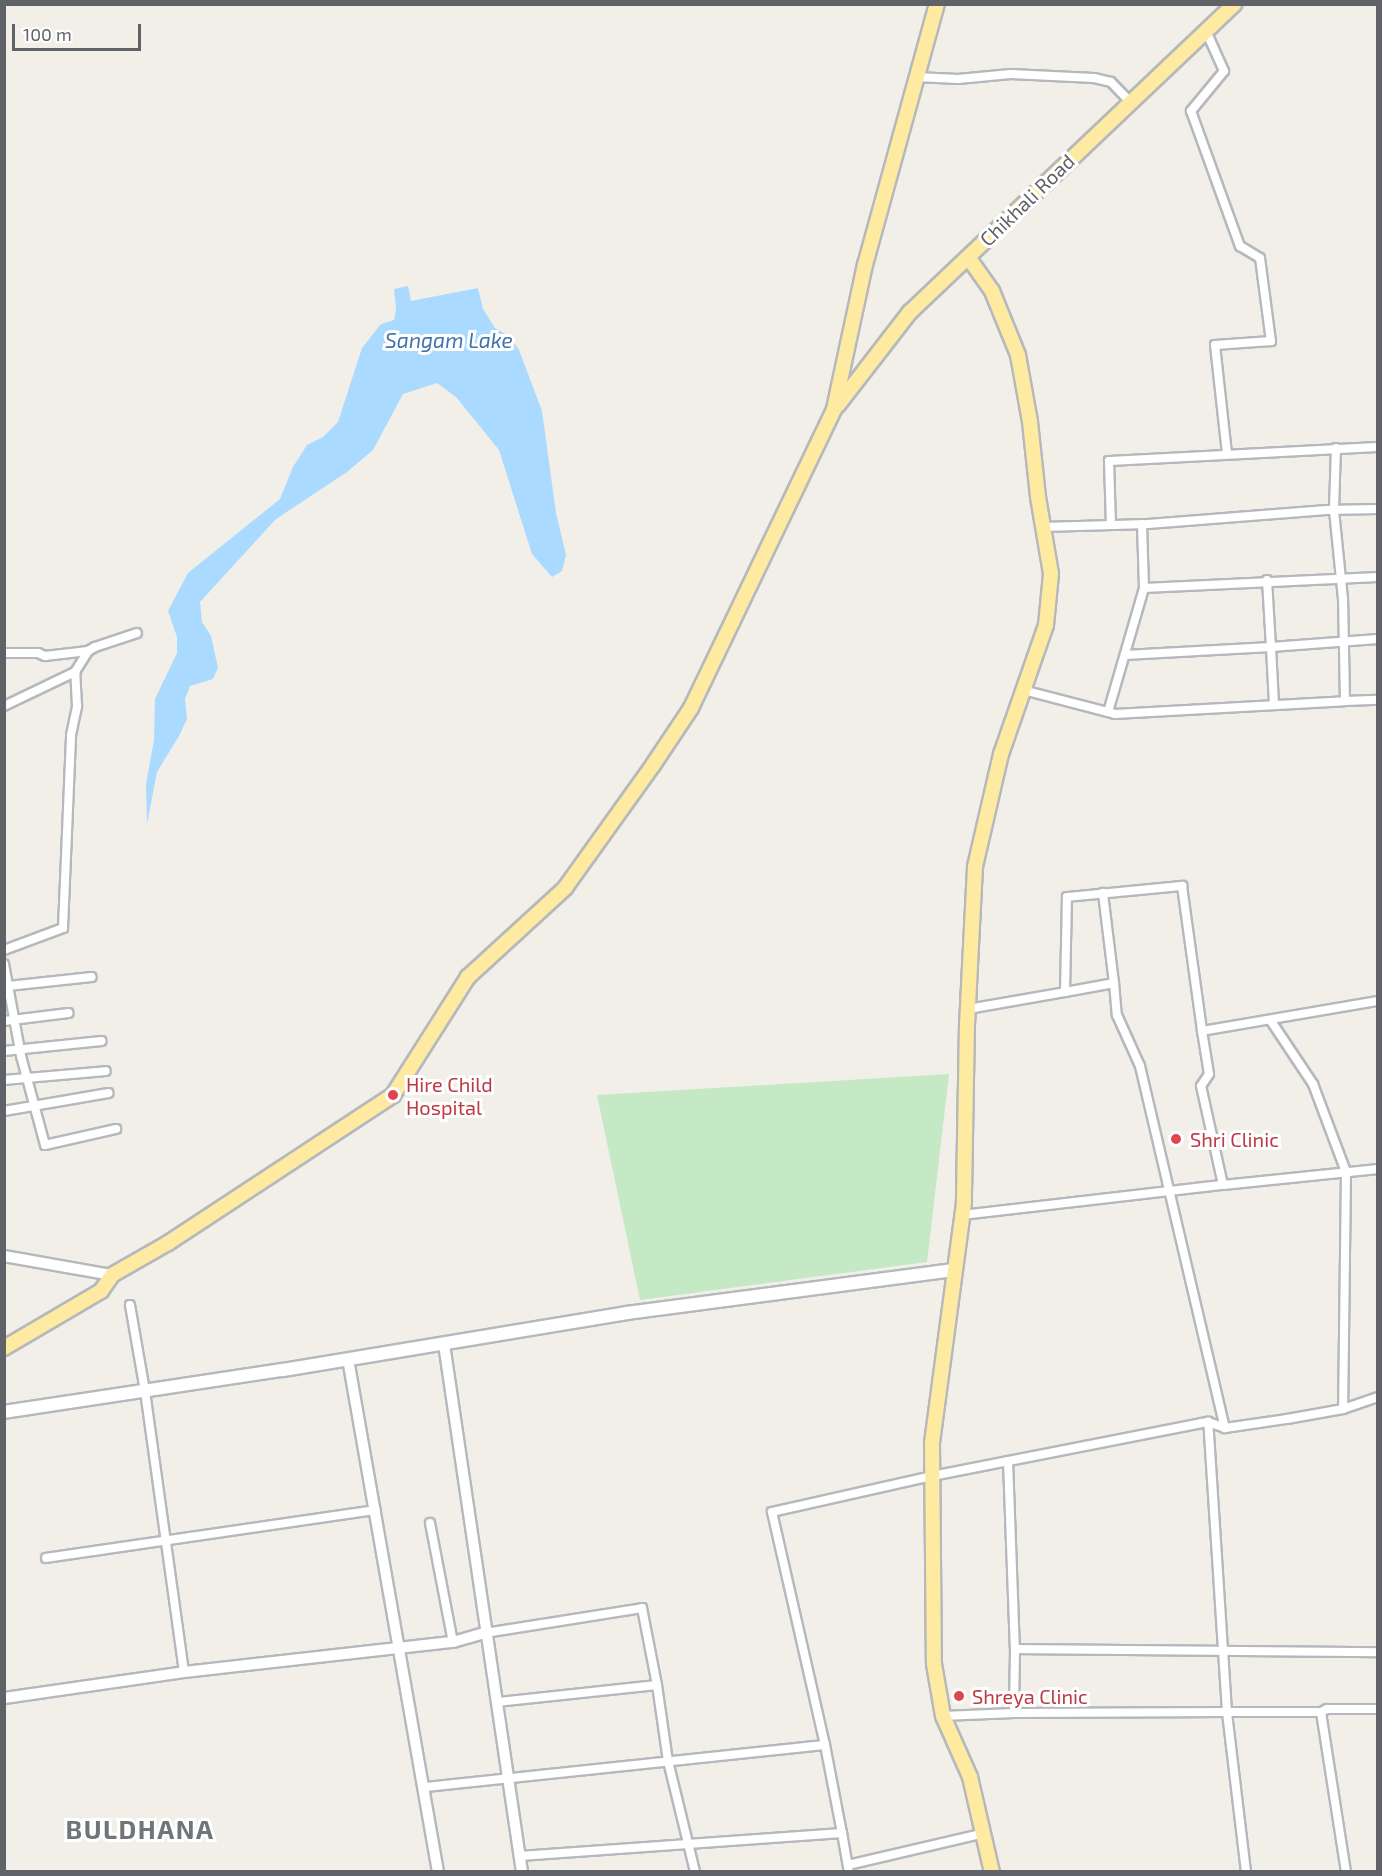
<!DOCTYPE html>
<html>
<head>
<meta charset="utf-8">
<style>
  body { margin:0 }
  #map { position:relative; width:1382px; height:1876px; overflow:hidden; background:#f1efe8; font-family:"Exo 2",sans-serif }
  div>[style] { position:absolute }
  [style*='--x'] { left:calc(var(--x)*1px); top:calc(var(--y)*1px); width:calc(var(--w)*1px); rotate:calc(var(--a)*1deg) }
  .green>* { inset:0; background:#c5e8c5 }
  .water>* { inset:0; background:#aadaff }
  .roads { filter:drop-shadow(2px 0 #b5b8bc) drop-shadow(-2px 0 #b5b8bc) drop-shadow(0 2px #b5b8bc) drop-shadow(0 -2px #b5b8bc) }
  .minor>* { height:8px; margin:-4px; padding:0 4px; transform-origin:4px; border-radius:4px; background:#fff }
  .tertiary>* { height:10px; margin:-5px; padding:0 5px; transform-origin:5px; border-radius:5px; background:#fff }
  .secondary>* { height:12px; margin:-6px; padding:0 6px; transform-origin:6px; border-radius:6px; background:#fff }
  .trunk>* { height:14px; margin:-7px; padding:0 7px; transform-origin:7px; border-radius:7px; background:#feeaa1 }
  .dots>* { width:16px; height:16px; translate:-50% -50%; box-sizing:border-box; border:3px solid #fff; border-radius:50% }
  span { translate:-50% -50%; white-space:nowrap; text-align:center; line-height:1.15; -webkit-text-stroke:6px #fff; paint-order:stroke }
  .street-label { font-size:20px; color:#5f6368 }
  .health-label { font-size:20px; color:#be3a42 }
  .left { translate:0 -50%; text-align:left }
  .water-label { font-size:21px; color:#4174aa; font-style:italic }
  .district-label { font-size:26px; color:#70757a; font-weight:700; letter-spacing:1.5px }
  .frame { position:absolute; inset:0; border:6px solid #5f6368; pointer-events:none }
  .scale { position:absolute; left:12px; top:24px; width:129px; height:27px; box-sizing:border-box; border:3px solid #5f6368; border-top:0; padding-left:8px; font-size:18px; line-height:21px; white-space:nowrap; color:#5f6368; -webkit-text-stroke:4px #fff; paint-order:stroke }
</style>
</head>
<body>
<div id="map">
  <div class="green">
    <i style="clip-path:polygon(949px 1074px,927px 1262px,640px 1300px,597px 1095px)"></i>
  </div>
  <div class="water">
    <i style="clip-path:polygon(408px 286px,411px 301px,478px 288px,483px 309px,495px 328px,509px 336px,519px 350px,542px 411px,556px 513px,566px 555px,562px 571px,552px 577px,532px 554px,499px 450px,456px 397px,437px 383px,403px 394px,373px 450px,347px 472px,276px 519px,200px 602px,202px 622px,211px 636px,218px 668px,213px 679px,190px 686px,185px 699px,187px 719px,179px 736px,157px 772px,147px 824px,146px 784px,154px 740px,155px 699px,177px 653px,177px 637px,168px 611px,188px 573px,280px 499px,293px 467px,307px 445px,323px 437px,338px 422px,362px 348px,381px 324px,394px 320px,396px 309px,394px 289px)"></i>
  </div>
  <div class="roads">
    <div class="minor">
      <i style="--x:1206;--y:31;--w:44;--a:65.8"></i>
      <i style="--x:1224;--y:71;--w:52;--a:129.5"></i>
      <i style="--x:1191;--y:111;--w:144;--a:70.1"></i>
      <i style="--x:1240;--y:246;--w:23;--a:31"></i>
      <i style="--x:1260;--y:258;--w:84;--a:82.5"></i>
      <i style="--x:1271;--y:341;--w:56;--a:175.9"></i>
      <i style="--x:1215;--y:345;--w:109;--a:83.7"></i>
      <i style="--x:916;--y:77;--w:42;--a:2.7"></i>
      <i style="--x:958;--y:79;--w:53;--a:-5.4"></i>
      <i style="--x:1011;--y:74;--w:83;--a:2.8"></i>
      <i style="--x:1094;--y:78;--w:17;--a:13"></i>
      <i style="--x:1111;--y:82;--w:28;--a:46"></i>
      <i style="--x:1111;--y:525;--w:64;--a:-91.8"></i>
      <i style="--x:1109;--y:461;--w:269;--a:-3"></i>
      <i style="--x:1043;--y:527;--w:105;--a:-1.6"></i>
      <i style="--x:1148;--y:524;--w:179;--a:-4.5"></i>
      <i style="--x:1326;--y:510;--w:52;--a:-1.1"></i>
      <i style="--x:1267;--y:580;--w:67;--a:86.6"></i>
      <i style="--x:1271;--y:647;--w:107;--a:-4.3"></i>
      <i style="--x:1144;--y:588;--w:234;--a:-2.7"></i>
      <i style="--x:4;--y:653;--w:34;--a:0"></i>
      <i style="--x:38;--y:653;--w:8;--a:23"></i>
      <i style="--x:45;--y:656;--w:43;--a:-6.6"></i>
      <i style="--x:1125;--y:655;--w:146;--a:-3.1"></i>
      <i style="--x:1271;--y:647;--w:57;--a:87"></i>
      <i style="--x:1023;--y:690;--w:95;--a:14.6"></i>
      <i style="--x:1115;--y:714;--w:230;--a:-3.2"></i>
      <i style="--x:1345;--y:701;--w:102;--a:-91.1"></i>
      <i style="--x:1343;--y:599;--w:89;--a:-95.8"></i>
      <i style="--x:1334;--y:510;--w:62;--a:-88.2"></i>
      <i style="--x:1345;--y:701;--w:33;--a:-2"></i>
      <i style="--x:4;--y:706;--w:79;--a:-25.6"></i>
      <i style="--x:1108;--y:712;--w:129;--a:-73.8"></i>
      <i style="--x:1144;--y:588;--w:64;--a:-91.8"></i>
      <i style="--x:4;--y:950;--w:63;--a:-20.4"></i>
      <i style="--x:63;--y:928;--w:193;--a:-87.6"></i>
      <i style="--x:71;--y:735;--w:30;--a:-78"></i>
      <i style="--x:77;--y:706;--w:34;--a:-93"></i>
      <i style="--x:75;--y:672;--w:25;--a:-58"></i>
      <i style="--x:88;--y:651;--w:8;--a:-30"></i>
      <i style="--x:95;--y:647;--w:44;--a:-18.4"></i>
      <i style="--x:4;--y:964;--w:94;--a:79.5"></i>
      <i style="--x:21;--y:1056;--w:92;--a:74.9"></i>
      <i style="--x:45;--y:1145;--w:73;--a:-12.7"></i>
      <i style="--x:1114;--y:983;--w:32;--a:85"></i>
      <i style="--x:1117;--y:1015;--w:56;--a:65.7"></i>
      <i style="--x:1140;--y:1066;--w:372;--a:76.8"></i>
      <i style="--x:8;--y:986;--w:84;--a:-6.1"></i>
      <i style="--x:1065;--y:992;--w:50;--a:-10.4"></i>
      <i style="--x:1114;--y:983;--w:91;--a:-97"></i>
      <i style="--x:968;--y:1009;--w:98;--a:-9.9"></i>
      <i style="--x:1065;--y:992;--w:95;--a:-88.8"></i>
      <i style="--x:1067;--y:897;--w:116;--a:-5.5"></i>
      <i style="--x:1182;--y:886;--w:146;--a:82.1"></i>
      <i style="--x:4;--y:1021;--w:65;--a:-7"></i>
      <i style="--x:1271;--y:1021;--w:76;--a:56.3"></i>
      <i style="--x:1313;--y:1084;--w:94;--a:69.4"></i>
      <i style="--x:1346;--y:1172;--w:237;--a:90.7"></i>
      <i style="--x:4;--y:1051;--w:98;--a:-5.9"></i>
      <i style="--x:4;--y:1080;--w:102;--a:-5"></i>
      <i style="--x:4;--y:1111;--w:106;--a:-9.8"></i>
      <i style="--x:1223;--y:1185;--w:156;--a:-5.9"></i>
      <i style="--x:962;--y:1215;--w:263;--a:-6.6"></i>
      <i style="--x:1223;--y:1185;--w:101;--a:-102.5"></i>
      <i style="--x:1201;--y:1086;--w:14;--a:-56"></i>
      <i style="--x:1209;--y:1074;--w:44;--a:-99.2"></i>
      <i style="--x:1202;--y:1031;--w:179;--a:-9.7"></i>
      <i style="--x:130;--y:1305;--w:87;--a:80.1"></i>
      <i style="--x:145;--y:1391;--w:284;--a:82.1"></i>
      <i style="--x:1008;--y:1461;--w:188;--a:87.9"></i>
      <i style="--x:430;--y:1523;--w:121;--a:79.1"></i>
      <i style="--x:46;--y:1558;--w:333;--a:-8.3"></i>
      <i style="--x:485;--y:1633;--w:159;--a:-9"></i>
      <i style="--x:642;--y:1608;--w:78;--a:79"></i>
      <i style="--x:657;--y:1685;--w:159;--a:173.9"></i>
      <i style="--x:657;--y:1685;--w:77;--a:81.8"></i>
      <i style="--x:668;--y:1761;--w:114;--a:76.3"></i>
      <i style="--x:1014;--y:1713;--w:213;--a:-0.3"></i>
      <i style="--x:1227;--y:1712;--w:291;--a:-93.7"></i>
      <i style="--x:943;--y:1716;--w:71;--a:-2.4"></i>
      <i style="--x:1014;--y:1713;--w:64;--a:-89.1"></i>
      <i style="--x:1015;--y:1649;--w:363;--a:0.5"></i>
      <i style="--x:825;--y:1745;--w:239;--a:-102.8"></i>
      <i style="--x:772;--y:1512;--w:164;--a:-12.7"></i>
      <i style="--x:932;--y:1476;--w:274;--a:-11.1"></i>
      <i style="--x:1201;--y:1423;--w:7;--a:-8"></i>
      <i style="--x:1208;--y:1422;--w:18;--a:19"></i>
      <i style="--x:1225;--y:1428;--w:63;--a:-8.3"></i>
      <i style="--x:1287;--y:1419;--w:57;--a:-10.1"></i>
      <i style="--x:1343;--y:1409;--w:37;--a:-19"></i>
      <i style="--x:425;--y:1787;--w:402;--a:-6"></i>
      <i style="--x:825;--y:1745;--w:90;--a:79.1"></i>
      <i style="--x:842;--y:1833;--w:323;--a:175.9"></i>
      <i style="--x:842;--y:1833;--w:40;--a:80"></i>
      <i style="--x:848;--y:1865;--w:140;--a:-13.2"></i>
      <i style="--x:1246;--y:1872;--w:161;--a:-96.8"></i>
      <i style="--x:1227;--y:1712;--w:94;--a:0"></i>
      <i style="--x:1346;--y:1872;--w:162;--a:-98.9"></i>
      <i style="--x:1321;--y:1712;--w:7;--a:-27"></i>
      <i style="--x:1327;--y:1709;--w:51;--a:0"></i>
    </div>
    <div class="tertiary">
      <i style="--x:4;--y:1256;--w:110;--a:10"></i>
      <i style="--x:444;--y:1344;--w:534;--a:81.6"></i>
      <i style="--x:348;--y:1359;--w:521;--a:80.05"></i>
      <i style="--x:4;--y:1698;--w:182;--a:-8.2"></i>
      <i style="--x:184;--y:1672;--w:271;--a:-6.4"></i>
      <i style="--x:453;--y:1642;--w:33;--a:-16"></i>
    </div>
    <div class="secondary">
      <i style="--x:4;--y:1412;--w:282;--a:-8.6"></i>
      <i style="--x:283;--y:1370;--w:349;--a:-9.4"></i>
      <i style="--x:627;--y:1313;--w:331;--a:-7.5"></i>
    </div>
    <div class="trunk">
      <i style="--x:968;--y:257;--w:42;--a:54.8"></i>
      <i style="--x:992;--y:291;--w:69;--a:67.9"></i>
      <i style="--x:1018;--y:355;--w:68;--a:79.8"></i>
      <i style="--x:1030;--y:422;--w:75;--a:83.9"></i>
      <i style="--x:1038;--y:497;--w:78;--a:80.4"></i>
      <i style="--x:1051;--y:574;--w:51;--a:95.6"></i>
      <i style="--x:1046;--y:625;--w:137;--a:109.2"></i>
      <i style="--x:1001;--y:754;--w:116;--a:103"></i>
      <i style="--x:975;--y:867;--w:156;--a:92.9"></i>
      <i style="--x:967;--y:1023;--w:180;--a:91"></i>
      <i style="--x:964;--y:1203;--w:242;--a:97.6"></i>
      <i style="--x:932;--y:1443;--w:221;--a:89.5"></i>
      <i style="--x:934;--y:1664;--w:53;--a:80.2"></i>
      <i style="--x:943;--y:1716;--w:67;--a:66.1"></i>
      <i style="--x:970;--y:1777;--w:98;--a:77"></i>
      <i style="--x:838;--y:405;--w:118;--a:-52.3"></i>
      <i style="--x:910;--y:312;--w:447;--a:-43.5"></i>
      <i style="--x:4;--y:1348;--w:113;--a:-30.4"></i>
      <i style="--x:101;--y:1291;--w:19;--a:-55"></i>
      <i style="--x:112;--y:1275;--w:64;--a:-29.7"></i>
      <i style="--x:168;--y:1243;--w:269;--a:-33.3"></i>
      <i style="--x:393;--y:1095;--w:140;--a:-57.6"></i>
      <i style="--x:468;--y:977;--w:132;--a:-42.5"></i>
      <i style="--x:565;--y:888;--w:151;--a:-54.4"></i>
      <i style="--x:653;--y:765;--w:69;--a:-56.3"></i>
      <i style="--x:691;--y:708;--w:331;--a:-64.4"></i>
      <i style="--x:834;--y:409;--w:147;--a:-77.9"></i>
      <i style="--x:865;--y:265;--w:271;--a:-74.6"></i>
    </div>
  </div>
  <div class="dots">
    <i style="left:393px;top:1095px;background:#e0444e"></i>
    <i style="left:1176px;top:1139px;background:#e0444e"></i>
    <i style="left:959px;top:1696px;background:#e0444e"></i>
  </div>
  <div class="street-label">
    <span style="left:1027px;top:200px;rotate:-44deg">Chikhali Road</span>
  </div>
  <div class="health-label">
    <span class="left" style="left:406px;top:1096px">Hire Child<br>Hospital</span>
    <span class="left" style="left:1190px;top:1139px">Shri Clinic</span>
    <span class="left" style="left:972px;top:1696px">Shreya Clinic</span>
  </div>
  <div class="water-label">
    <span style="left:449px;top:340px">Sangam Lake</span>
  </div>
  <div class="district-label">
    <span style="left:140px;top:1829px">BULDHANA</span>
  </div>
  <div class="frame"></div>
  <div class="scale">100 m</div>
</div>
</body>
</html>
